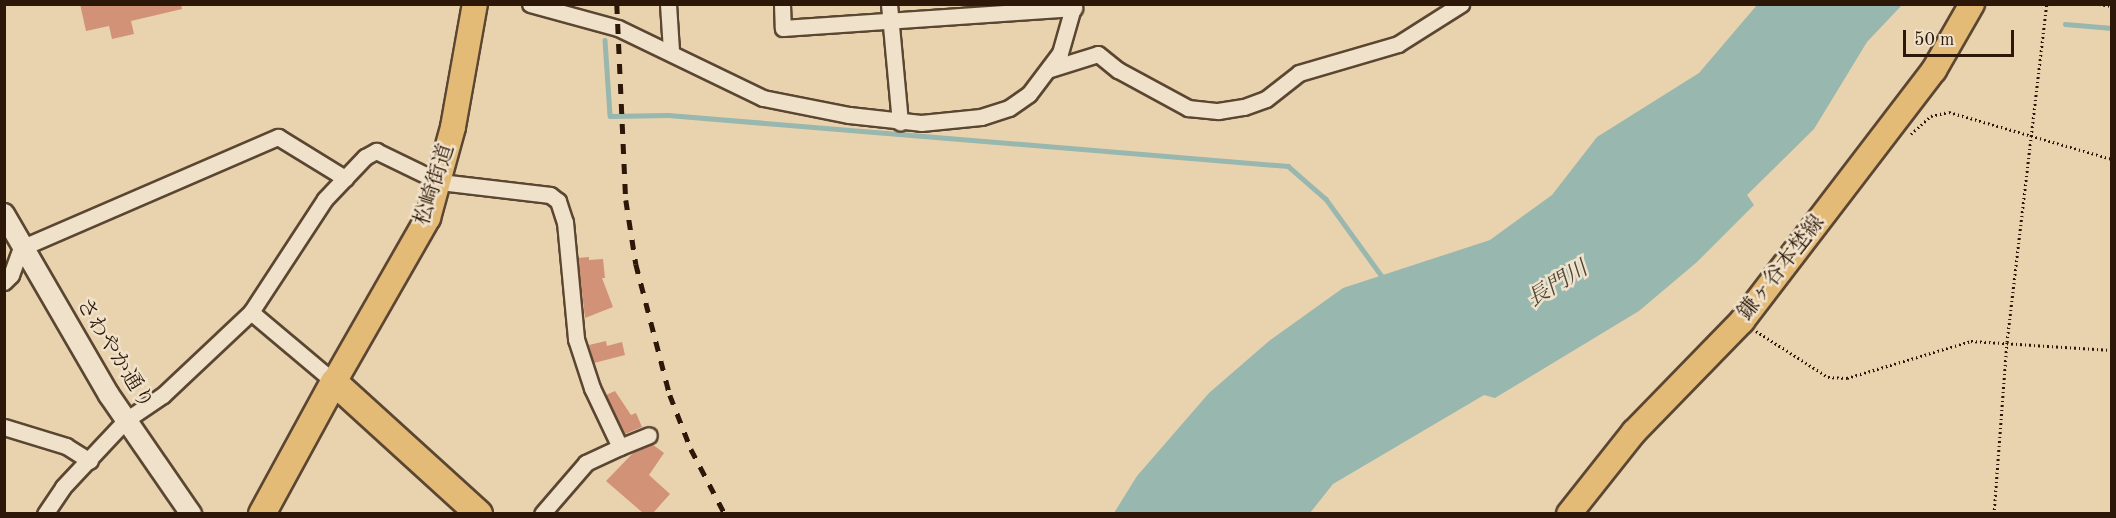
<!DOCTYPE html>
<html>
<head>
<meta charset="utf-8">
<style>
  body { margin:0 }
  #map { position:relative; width:2116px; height:518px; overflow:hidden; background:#e8d3ae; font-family:"Old Standard TT","Noto Serif JP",serif }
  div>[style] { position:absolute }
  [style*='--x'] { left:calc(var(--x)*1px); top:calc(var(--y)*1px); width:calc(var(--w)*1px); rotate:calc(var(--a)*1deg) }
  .water>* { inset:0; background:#98b7af }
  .stream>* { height:4.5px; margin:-2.25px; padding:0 2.25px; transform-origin:2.25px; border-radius:2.25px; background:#98b7af }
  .building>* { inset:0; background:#d19277 }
  .path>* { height:3px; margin-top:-1.5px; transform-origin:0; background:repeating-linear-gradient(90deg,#2c1708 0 1.5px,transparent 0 4.5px) }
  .roads { filter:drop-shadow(2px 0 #5b4632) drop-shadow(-2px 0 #5b4632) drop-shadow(0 2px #5b4632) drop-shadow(0 -2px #5b4632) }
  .minor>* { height:15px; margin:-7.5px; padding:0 7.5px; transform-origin:7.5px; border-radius:7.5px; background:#f0e2ca }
  .tertiary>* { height:20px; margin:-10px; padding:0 10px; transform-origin:10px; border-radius:10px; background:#f0e2ca }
  .primary>* { height:24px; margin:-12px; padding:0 12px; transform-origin:12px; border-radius:12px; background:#e4ba77 }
  .trunk>* { height:26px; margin:-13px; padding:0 13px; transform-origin:13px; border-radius:13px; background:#e4ba77 }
  .rail>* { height:4.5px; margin-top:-2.25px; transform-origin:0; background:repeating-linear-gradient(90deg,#2c1708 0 10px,transparent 0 20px) }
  span { translate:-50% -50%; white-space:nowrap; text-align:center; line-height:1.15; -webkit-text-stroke:5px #f0e2ca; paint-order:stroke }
  .street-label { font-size:21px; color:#2c1708 }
  .water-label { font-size:22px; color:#4c473a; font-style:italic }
  .frame { position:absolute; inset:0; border:6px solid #2c1708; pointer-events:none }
  .scale { position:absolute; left:1903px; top:30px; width:111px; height:27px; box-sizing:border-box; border:3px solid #2c1708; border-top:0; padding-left:8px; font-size:18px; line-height:21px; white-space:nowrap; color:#2c1708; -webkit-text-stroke:4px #f0e2ca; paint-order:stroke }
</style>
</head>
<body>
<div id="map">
  <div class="water">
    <i style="clip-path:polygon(1757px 5px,1902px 5px,1867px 42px,1814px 129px,1747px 195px,1754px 205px,1697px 262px,1639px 311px,1495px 398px,1484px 395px,1333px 484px,1310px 513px,1114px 513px,1137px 476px,1209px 393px,1269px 341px,1343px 288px,1490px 240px,1552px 195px,1597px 137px,1699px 73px)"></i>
  </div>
  <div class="stream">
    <i style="--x:2065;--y:24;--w:47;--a:4.9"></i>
    <i style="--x:605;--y:40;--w:76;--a:86.2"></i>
    <i style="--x:610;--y:116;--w:58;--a:-1"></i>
    <i style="--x:668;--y:115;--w:622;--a:4.7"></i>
    <i style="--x:1288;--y:166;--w:50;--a:41"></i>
    <i style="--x:1326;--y:199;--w:99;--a:54.1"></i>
  </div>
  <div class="building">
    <i style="clip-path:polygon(80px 4px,181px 4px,182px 9px,131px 21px,134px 34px,112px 39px,109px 26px,86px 31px)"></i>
    <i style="clip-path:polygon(589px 257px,589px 260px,603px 259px,605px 278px,602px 278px,613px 307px,585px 318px,578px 258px)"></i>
    <i style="clip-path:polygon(606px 341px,607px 346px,622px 342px,625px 355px,594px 363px,589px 345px)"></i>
    <i style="clip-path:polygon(615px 391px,631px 415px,636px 413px,642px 427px,625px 434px,606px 395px)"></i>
    <i style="clip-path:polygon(652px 444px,664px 453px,649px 475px,670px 494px,653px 513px,643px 513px,606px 481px,634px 452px)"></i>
  </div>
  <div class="path">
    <i style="--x:2099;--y:4;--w:13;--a:9"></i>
    <i style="--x:1911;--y:134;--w:27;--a:-42"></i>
    <i style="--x:1931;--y:116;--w:18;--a:-13"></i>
    <i style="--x:1949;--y:112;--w:170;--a:16.1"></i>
    <i style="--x:1756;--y:331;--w:85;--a:32.6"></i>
    <i style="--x:1828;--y:377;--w:19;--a:3"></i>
    <i style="--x:1847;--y:378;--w:129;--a:-16.6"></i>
    <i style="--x:1971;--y:341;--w:141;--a:3.7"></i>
    <i style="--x:1994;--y:514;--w:172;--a:-85.7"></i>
    <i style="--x:2007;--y:342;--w:340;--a:-83.3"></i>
  </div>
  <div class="roads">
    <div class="minor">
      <i style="--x:530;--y:4;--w:91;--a:15.3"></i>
      <i style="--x:618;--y:28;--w:161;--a:25.8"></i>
      <i style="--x:763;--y:98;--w:88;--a:11.2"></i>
      <i style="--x:849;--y:115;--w:72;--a:6.3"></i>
      <i style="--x:921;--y:123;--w:60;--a:-5.7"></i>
      <i style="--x:981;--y:117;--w:29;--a:-18"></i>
      <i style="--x:1009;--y:108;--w:24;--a:-35"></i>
      <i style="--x:1029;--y:94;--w:51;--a:-52.9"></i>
      <i style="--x:1060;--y:53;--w:51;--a:-74.1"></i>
      <i style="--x:668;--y:4;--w:47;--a:86.3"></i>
      <i style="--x:782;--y:4;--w:24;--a:88"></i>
      <i style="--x:783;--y:28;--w:292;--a:-3.9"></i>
      <i style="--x:889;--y:4;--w:119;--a:84.7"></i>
      <i style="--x:1050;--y:69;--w:50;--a:-17.4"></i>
      <i style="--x:1098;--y:54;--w:26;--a:39"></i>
      <i style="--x:1118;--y:70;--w:80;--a:28.5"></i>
      <i style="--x:1188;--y:108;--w:30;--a:6"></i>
      <i style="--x:1218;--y:111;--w:26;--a:-9"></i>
      <i style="--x:1244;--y:107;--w:23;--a:-20"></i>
      <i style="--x:1266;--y:99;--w:42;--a:-38.2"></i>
      <i style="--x:1299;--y:73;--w:103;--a:-16.3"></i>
      <i style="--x:1398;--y:44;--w:75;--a:-32.4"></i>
      <i style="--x:4;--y:282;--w:10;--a:-45"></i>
      <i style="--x:11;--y:275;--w:29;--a:-70"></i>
      <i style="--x:21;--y:248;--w:280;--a:-23.4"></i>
      <i style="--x:278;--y:137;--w:79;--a:31.5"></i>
      <i style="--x:251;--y:312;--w:109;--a:40.1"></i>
      <i style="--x:4;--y:427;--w:65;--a:17"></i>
      <i style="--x:66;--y:446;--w:28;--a:32"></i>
      <i style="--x:620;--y:447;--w:31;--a:-22"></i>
      <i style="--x:45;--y:514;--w:32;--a:-56"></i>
      <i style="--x:63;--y:487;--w:92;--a:-46.8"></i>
      <i style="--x:126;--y:420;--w:45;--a:-34"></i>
      <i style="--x:163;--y:395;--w:121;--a:-43.3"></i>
      <i style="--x:251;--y:312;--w:135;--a:-56.8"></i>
      <i style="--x:325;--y:199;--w:58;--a:-46.4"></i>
      <i style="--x:365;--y:157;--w:13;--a:-29"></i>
      <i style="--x:376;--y:151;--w:71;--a:25.8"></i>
      <i style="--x:440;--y:182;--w:111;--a:6.7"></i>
      <i style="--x:550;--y:195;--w:10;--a:37"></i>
      <i style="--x:558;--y:201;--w:22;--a:72"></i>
      <i style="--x:565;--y:222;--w:118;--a:84.6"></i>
      <i style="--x:576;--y:339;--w:52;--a:71.9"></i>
      <i style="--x:592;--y:388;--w:65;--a:64.6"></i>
      <i style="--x:620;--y:447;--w:38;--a:155"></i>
      <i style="--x:586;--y:463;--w:67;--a:130.8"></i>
    </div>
    <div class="tertiary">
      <i style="--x:4;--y:214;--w:209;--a:59.9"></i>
      <i style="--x:109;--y:395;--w:145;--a:55.4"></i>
    </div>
    <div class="primary">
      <i style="--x:334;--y:382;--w:189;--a:-60.2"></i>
      <i style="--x:428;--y:218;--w:94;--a:-74.6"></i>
      <i style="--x:453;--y:127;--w:125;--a:-79.9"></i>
      <i style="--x:1569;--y:514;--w:105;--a:-51.6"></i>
      <i style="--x:1634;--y:432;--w:155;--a:-45.8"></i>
      <i style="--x:1742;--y:321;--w:316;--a:-52.6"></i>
      <i style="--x:1934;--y:70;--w:76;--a:-60.1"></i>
    </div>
    <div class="trunk">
      <i style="--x:262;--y:514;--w:150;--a:-61.4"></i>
      <i style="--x:334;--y:382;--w:196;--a:42.3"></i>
    </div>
  </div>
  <div class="rail">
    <i style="--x:617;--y:4;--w:196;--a:87.4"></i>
    <i style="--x:626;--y:200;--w:65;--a:81.1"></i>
    <i style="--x:636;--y:264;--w:135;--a:75.5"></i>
    <i style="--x:670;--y:395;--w:58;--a:68.7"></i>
    <i style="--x:691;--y:449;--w:73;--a:62.4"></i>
  </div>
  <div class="street-label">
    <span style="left:435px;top:185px;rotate:-72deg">松崎街道</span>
    <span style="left:1782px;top:268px;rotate:-52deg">鎌ヶ谷本埜線</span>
    <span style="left:114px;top:354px;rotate:58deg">さわやか通り</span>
  </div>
  <div class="water-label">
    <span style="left:1558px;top:285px;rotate:-32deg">長門川</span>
  </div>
  <div class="frame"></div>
  <div class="scale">50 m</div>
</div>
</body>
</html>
